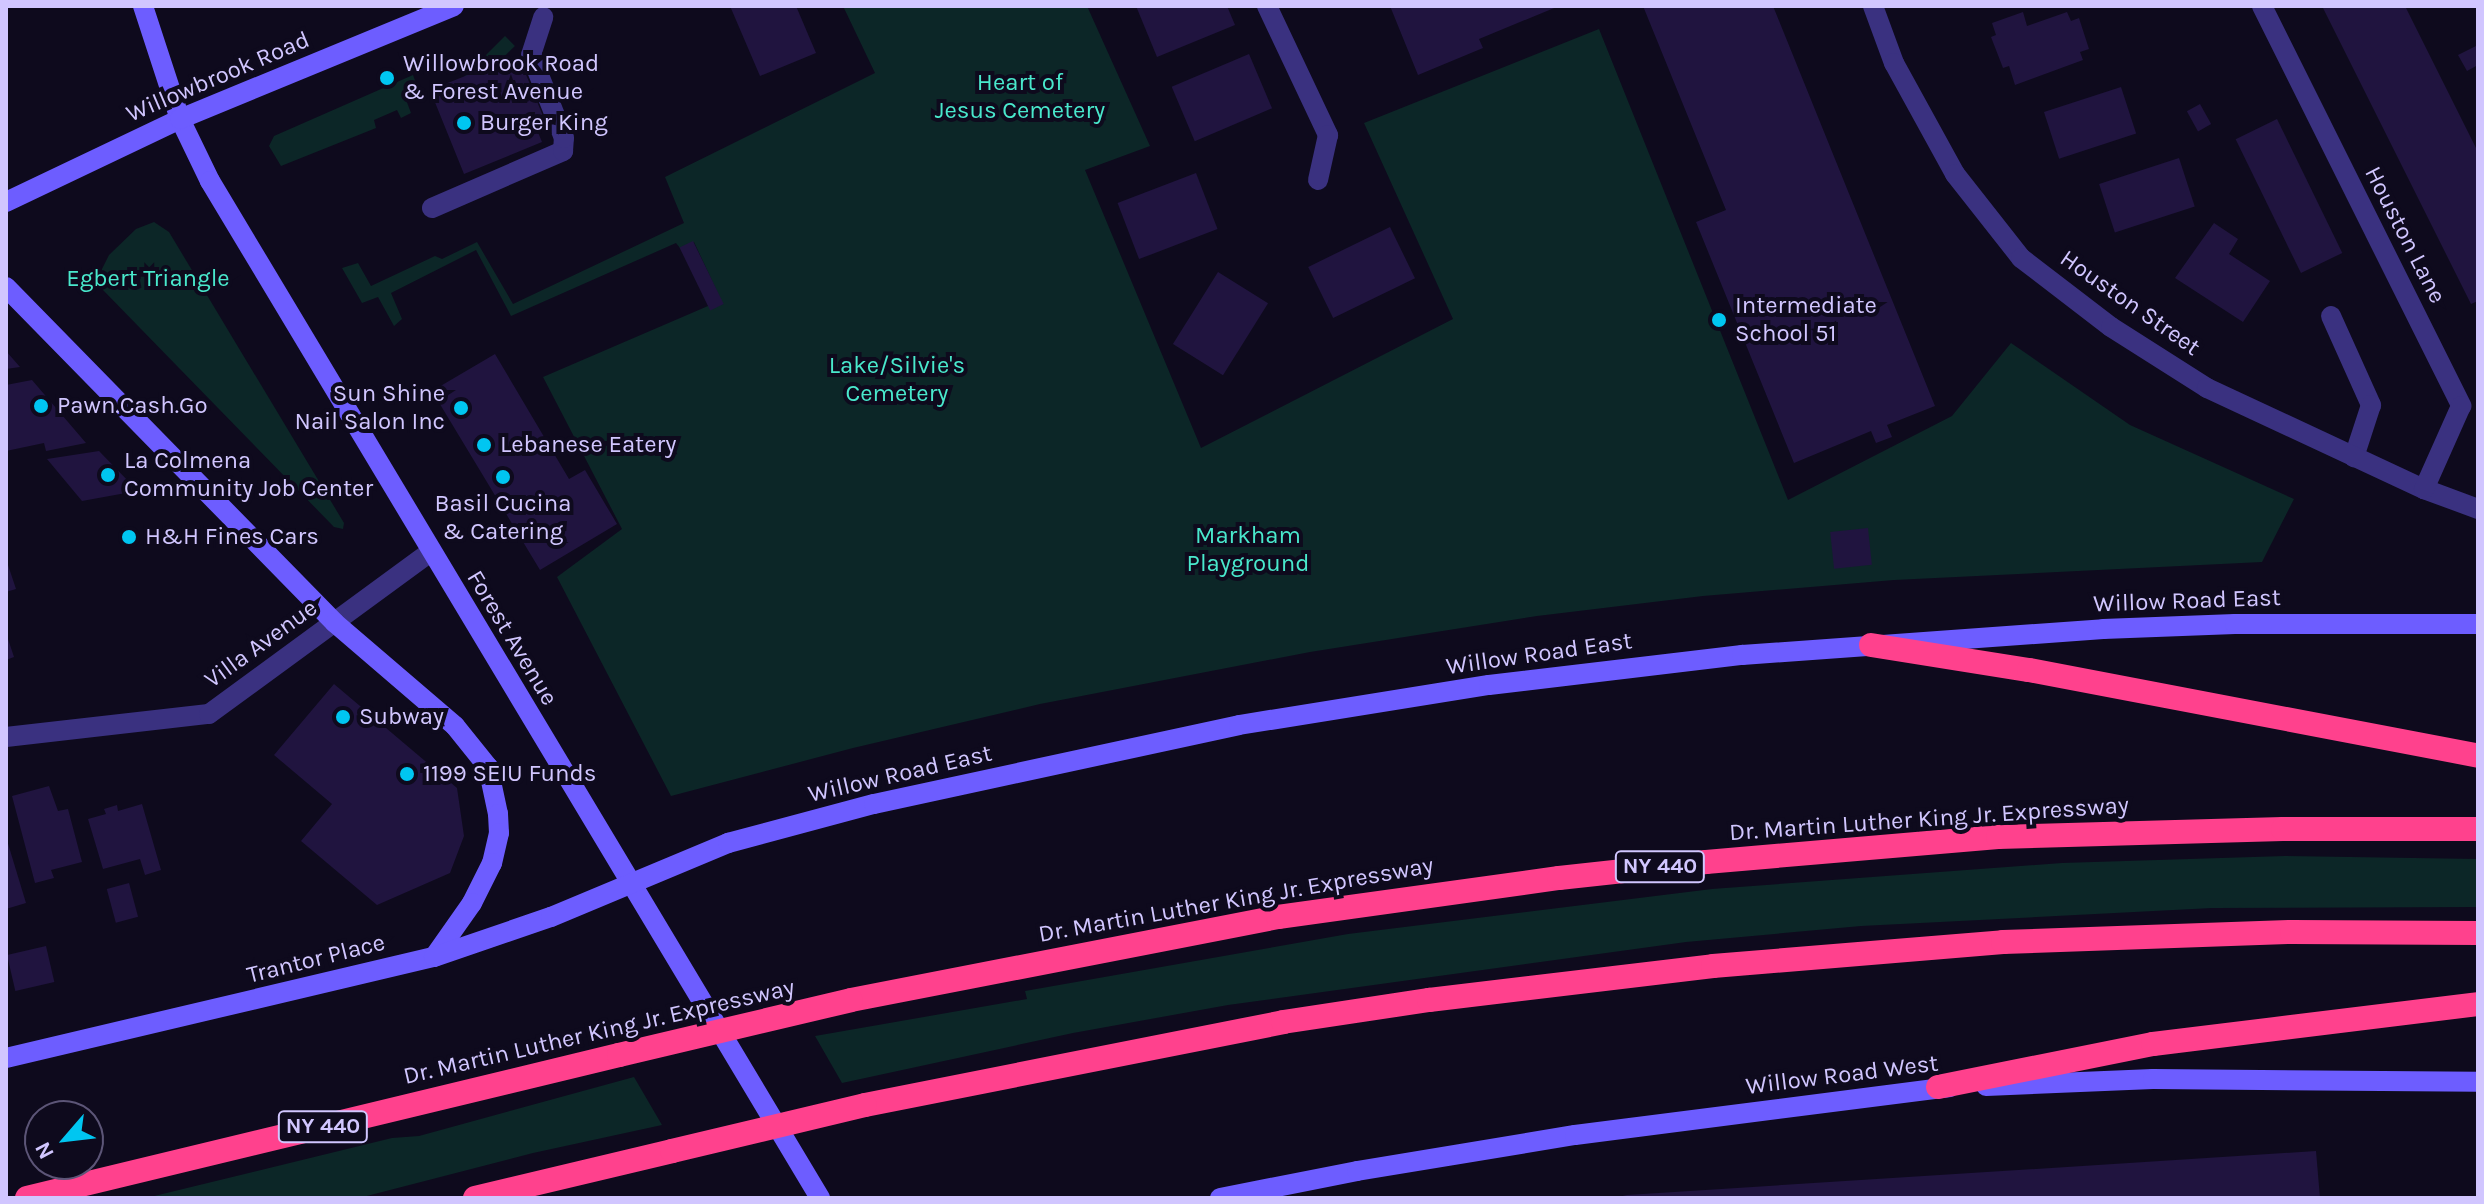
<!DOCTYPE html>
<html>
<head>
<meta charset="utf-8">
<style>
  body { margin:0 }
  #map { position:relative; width:2484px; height:1204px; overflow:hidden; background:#0e0a1d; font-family:Karla,sans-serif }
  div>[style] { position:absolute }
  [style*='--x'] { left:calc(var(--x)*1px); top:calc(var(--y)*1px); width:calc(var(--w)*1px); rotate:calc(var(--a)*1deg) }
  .green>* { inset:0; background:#0c2627; transform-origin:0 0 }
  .building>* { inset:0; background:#20143f; transform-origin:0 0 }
  .lane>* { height:20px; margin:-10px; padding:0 10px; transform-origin:10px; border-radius:10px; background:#3a3180 }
  .street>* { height:20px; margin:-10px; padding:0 10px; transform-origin:10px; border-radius:10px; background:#3a3180 }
  .secondary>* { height:20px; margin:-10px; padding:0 10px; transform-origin:10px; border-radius:10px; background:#6d5dff }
  .highway>* { height:24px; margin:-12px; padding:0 12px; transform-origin:12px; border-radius:12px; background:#ff418d }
  .highway-bridge>* { height:24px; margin:-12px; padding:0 12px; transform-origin:12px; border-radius:12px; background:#ff418d }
  .dots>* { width:22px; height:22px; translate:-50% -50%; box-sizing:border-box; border:4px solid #0e0a1d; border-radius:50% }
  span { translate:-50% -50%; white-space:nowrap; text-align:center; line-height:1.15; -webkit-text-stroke:8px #0e0a1d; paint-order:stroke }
  .shield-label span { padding:2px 6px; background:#0e0a1d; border:2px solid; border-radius:6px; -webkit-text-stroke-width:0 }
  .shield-label { font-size:22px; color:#d1c6ff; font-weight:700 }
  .poi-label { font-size:24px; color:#d1c6ff }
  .left { translate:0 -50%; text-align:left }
  .right { translate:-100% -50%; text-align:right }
  .street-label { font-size:24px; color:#d1c6ff }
  .park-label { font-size:24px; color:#49e8cc }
  .frame { position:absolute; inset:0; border:8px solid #d1c6ff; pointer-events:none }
  .north { position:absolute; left:24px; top:1100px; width:80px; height:80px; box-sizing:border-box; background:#0e0a1d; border:2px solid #5c5577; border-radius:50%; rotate:242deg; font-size:22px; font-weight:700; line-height:32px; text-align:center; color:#d1c6ff }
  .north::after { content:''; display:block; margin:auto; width:28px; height:36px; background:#00c6f1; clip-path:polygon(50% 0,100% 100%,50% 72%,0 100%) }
</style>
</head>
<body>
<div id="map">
  <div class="green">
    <i style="clip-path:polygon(843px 6px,1087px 6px,1150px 146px,1085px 170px,1201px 448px,1453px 319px,1364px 123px,1599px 29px,1788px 500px,1952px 416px,2011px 343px,2130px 425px,2294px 499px,2262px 562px,1894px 580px,1703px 596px,1537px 616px,1310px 652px,1040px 704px,853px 748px,671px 796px,557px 577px,622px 529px,543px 377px,708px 306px,723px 304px,694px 242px,680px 248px,676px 243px,511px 316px,476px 250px,391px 293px,402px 319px,394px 326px,378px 297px,362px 303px,342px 268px,358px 263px,371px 286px,435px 256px,442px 259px,477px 242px,513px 304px,684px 223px,665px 177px,875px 73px)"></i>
    <i style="left:505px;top:36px;width:14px;height:93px;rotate:45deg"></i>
    <i style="clip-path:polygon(413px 75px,419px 91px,405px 97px,411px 113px,401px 118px,397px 110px,374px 120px,376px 128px,281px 166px,269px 146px,274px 136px)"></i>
    <i style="clip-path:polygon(154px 222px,169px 232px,344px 523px,343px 529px,334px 527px,102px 289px,100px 273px,109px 255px,136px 229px)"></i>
    <i style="clip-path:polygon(2285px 856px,2478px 859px,2478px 907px,2212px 908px,1861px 926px,1686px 942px,1228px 1005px,1073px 1033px,842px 1083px,815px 1036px,1027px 999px,1025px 991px,1348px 934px,1712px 889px,2062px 863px)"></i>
    <i style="clip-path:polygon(634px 1077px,662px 1125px,533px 1153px,359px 1198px,146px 1198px,392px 1138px,419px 1136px)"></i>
  </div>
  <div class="building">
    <i style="clip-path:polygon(730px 6px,796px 6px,816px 53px,760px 76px)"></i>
    <i style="clip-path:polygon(1136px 6px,1227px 6px,1235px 25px,1157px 57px)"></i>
    <i style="clip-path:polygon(1390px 6px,1559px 6px,1479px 39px,1483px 48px,1418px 75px)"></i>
    <i style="clip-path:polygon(1643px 6px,1773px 6px,1935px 406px,1887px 425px,1892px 437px,1876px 443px,1871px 431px,1794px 463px,1696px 222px,1726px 210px)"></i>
    <i style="clip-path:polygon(2322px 6px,2405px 6px,2478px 152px,2478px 301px,2471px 304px)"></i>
    <i style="clip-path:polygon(2023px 12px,2027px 26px,2067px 12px,2071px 21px,2079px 18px,2089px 49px,2080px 52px,2083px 60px,2015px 85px,2009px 66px,2003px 68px,1991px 37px,1996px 35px,1992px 23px)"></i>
    <i style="clip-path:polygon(2478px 45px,2478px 65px,2467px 71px,2458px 55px)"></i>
    <i style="left:1249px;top:54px;width:59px;height:84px;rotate:67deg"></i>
    <i style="clip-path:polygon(518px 55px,545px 121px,535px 125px,542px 142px,464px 174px,430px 90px)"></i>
    <i style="left:2121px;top:87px;width:49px;height:81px;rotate:72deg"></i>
    <i style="left:2200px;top:104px;width:23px;height:15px;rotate:61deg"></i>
    <i style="left:2277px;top:119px;width:149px;height:46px;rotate:64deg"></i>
    <i style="left:2179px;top:158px;width:51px;height:84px;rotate:72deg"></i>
    <i style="left:1196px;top:173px;width:60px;height:84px;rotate:69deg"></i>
    <i style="clip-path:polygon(2214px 223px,2238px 239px,2229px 254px,2270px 281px,2243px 322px,2175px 278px)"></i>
    <i style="left:1390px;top:227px;width:57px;height:91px;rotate:64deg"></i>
    <i style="left:693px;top:241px;width:70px;height:15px;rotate:64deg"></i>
    <i style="left:1218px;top:272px;width:59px;height:85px;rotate:32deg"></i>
    <i style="clip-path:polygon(6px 351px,20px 367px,6px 369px)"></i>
    <i style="clip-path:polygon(495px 354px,569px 479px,585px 470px,617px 524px,540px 570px,432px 391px)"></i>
    <i style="clip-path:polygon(32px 380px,86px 443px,46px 451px,44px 443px,6px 451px,6px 385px)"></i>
    <i style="clip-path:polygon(99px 451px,134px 487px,137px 491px,82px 501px,47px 459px)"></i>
    <i style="left:1868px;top:528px;width:37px;height:38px;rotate:84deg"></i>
    <i style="clip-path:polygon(6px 559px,16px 589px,6px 592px)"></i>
    <i style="clip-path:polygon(6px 633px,14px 657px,6px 660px)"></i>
    <i style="clip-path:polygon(334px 684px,457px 788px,464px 836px,450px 873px,377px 905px,301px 841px,332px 804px,274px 755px)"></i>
    <i style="clip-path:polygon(49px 786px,58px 811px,68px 809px,82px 862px,51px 870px,54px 878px,35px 883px,12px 796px)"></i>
    <i style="clip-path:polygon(142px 804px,161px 870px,145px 875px,140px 859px,103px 869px,88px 819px,106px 814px,104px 809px,117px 805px,118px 811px)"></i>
    <i style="clip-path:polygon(6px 837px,26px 903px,6px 909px)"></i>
    <i style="left:129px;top:883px;width:35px;height:23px;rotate:75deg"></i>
    <i style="left:46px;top:946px;width:37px;height:40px;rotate:77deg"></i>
    <i style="clip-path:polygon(2316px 1151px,2320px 1198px,1614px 1198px,1627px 1195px)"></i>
  </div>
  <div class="lane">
    <i style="--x:432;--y:208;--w:143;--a:-23.5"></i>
    <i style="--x:563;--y:151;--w:13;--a:-86"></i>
    <i style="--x:564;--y:138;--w:89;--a:-111.7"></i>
    <i style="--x:531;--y:55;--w:40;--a:-72"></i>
    <i style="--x:2331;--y:316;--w:98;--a:65.8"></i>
    <i style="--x:2371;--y:405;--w:55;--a:108.1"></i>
  </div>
  <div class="street">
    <i style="--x:1267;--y:6;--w:143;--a:64.7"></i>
    <i style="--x:1328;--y:135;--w:46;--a:102.5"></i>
    <i style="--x:1873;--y:6;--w:61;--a:69.8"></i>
    <i style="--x:1894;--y:63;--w:127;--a:61.2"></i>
    <i style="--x:1955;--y:174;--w:107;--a:51.8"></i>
    <i style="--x:2021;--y:258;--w:113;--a:37.5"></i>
    <i style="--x:2111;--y:327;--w:114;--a:32.4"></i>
    <i style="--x:2207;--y:388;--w:239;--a:25"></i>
    <i style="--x:2424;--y:489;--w:58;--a:20.3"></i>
    <i style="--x:2262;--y:6;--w:447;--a:63.5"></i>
    <i style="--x:2461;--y:406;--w:91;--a:114"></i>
    <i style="--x:6;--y:737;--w:204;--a:-6.5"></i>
    <i style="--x:209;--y:714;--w:274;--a:-36.2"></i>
  </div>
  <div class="secondary">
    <i style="--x:143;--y:6;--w:119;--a:71.9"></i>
    <i style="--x:180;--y:119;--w:69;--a:64.2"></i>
    <i style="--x:210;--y:181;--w:1186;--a:59.04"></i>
    <i style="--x:6;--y:202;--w:193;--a:-25.5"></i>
    <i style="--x:180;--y:119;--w:296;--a:-22.4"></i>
    <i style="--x:6;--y:287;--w:470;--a:45.6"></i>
    <i style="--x:335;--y:623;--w:158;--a:40.6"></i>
    <i style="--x:455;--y:726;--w:53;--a:51.2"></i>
    <i style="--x:488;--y:767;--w:48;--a:78"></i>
    <i style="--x:498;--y:814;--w:19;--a:87"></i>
    <i style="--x:499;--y:833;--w:31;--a:103"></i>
    <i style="--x:492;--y:863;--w:45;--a:116.6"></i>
    <i style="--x:472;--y:903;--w:66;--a:125.1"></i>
    <i style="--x:6;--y:1058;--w:440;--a:-13.3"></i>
    <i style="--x:434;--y:957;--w:124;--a:-18.9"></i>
    <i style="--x:551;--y:917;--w:192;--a:-22.7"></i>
    <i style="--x:728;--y:843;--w:151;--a:-15"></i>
    <i style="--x:874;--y:804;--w:373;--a:-12.2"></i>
    <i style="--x:1239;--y:725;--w:253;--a:-9.1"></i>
    <i style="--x:1489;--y:685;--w:255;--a:-6.8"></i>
    <i style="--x:1742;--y:655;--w:362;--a:-4.1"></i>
    <i style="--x:2103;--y:629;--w:132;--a:-2.2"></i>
    <i style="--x:2235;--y:624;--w:243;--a:0"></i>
    <i style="--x:1986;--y:1086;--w:167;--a:-2.4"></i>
    <i style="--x:2153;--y:1079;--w:325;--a:0.5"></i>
    <i style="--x:1220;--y:1198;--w:140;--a:-11.1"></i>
    <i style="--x:1357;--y:1171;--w:221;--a:-9.4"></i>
    <i style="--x:1575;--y:1135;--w:378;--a:-7.3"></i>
  </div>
  <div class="highway">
    <i style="--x:1871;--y:645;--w:160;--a:9"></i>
    <i style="--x:2029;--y:670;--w:457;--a:10.8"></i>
    <i style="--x:851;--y:1000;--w:435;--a:-11"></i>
    <i style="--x:1278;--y:917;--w:284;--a:-7.9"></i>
    <i style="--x:1559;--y:878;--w:148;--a:-6.2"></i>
    <i style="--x:1706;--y:862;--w:293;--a:-4.9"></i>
    <i style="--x:1998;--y:837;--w:285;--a:-1.6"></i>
    <i style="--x:2283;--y:829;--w:195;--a:0"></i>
    <i style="--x:1938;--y:1087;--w:219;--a:-11.3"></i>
    <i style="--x:2153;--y:1044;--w:327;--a:-7"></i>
    <i style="--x:865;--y:1105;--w:426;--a:-11.2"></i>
    <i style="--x:1283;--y:1022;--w:148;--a:-8.6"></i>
    <i style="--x:1429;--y:1000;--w:286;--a:-6.8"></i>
    <i style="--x:1713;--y:966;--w:291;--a:-4.7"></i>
    <i style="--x:2003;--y:942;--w:289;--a:-2"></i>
    <i style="--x:2292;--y:932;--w:186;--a:0.3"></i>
    <i style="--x:27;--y:1198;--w:609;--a:-13.58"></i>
    <i style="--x:475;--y:1198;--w:203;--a:-13.4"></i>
  </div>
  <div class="highway-bridge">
    <i style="--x:619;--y:1055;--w:238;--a:-13.3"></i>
    <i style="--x:672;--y:1151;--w:198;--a:-13.4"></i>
  </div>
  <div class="dots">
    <i style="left:387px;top:78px;background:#00c6f1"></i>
    <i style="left:464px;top:123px;background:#00c6f1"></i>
    <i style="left:1719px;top:320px;background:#00c6f1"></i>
    <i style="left:41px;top:406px;background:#00c6f1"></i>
    <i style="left:461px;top:408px;background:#00c6f1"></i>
    <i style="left:484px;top:445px;background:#00c6f1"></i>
    <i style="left:108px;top:475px;background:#00c6f1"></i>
    <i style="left:503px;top:477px;background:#00c6f1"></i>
    <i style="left:129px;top:537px;background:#00c6f1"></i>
    <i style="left:343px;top:717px;background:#00c6f1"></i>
    <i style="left:407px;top:774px;background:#00c6f1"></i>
  </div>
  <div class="shield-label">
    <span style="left:1660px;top:867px">NY 440</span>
    <span style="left:323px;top:1127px">NY 440</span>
  </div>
  <div class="poi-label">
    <span class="left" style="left:403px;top:78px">Willowbrook Road<br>&amp; Forest Avenue</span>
    <span class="left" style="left:480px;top:123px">Burger King</span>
    <span class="left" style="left:1735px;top:320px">Intermediate<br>School 51</span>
    <span class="right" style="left:445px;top:408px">Sun Shine<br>Nail Salon Inc</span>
    <span class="left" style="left:57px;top:406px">Pawn.Cash.Go</span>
    <span class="left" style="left:500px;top:445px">Lebanese Eatery</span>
    <span class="left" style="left:124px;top:475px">La Colmena<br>Community Job Center</span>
    <span style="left:503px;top:518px">Basil Cucina<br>&amp; Catering</span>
    <span class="left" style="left:145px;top:537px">H&amp;H Fines Cars</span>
    <span class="left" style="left:359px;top:717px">Subway</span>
    <span class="left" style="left:423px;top:774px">1199 SEIU Funds</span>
  </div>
  <div class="street-label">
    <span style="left:218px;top:77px;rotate:-23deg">Willowbrook Road</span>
    <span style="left:2405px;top:235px;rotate:63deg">Houston Lane</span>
    <span style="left:2130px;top:303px;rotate:35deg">Houston Street</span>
    <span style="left:2187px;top:601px;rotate:-2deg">Willow Road East</span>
    <span style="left:512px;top:638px;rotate:59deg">Forest Avenue</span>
    <span style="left:261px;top:644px;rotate:-36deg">Villa Avenue</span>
    <span style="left:1539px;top:654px;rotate:-8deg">Willow Road East</span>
    <span style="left:900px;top:774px;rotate:-13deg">Willow Road East</span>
    <span style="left:1929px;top:819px;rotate:-4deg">Dr. Martin Luther King Jr. Expressway</span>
    <span style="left:1236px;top:900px;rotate:-10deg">Dr. Martin Luther King Jr. Expressway</span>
    <span style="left:316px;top:959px;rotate:-14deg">Trantor Place</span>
    <span style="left:599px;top:1032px;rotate:-13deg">Dr. Martin Luther King Jr. Expressway</span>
    <span style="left:1842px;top:1075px;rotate:-7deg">Willow Road West</span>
  </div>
  <div class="park-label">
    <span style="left:1020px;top:97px">Heart of<br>Jesus Cemetery</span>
    <span style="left:148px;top:279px">Egbert Triangle</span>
    <span style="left:897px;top:380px">Lake/Silvie's<br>Cemetery</span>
    <span style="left:1248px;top:550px">Markham<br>Playground</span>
  </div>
  <div class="frame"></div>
  <div class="north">N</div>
</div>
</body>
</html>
